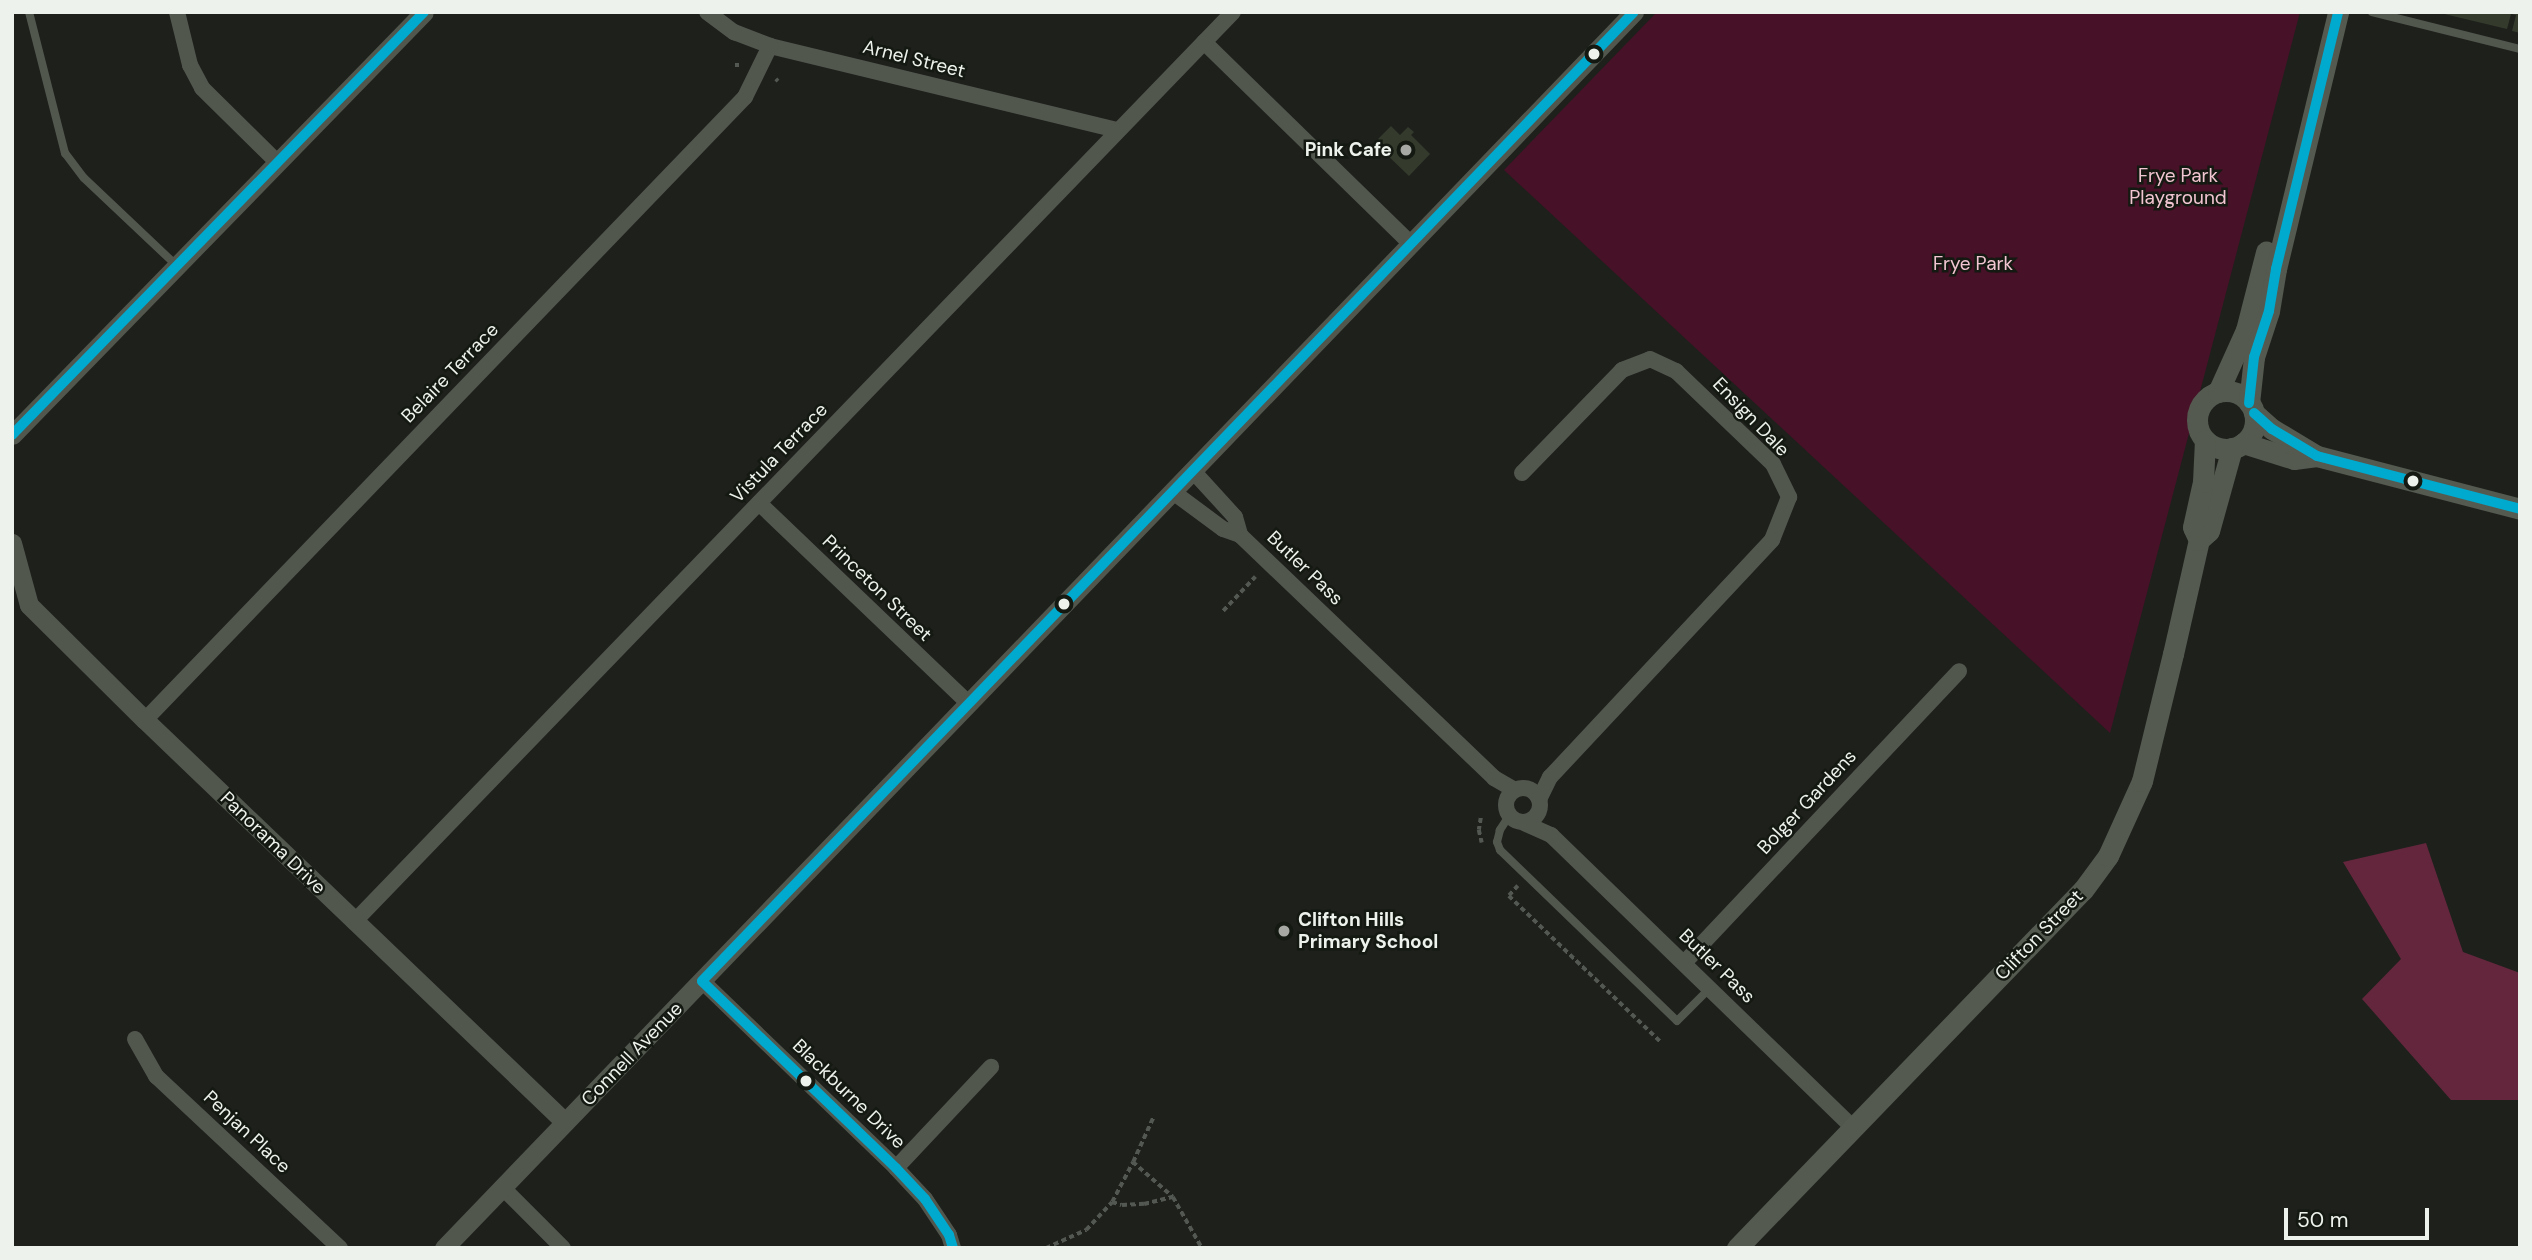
<!DOCTYPE html>
<html>
<head>
<meta charset="utf-8">
<style>
  body { margin:0 }
  #map { position:relative; width:2532px; height:1260px; overflow:hidden; background:#1e201c; font-family:"DM Sans",sans-serif }
  div>[style] { position:absolute }
  [style*='--x'] { left:calc(var(--x)*1px); top:calc(var(--y)*1px); width:calc(var(--w)*1px); rotate:calc(var(--a)*1deg) }
  .green>* { inset:0; background:#471128 }
  .forest>* { inset:0; background:#63263d }
  .building>* { inset:0; background:#343b2c }
  .path>* { height:3.5px; margin-top:-1.75px; transform-origin:0; background:repeating-linear-gradient(90deg,#545852 0 5px,transparent 0 8.5px) }
  .service>* { height:8px; margin:-4px; padding:0 4px; transform-origin:4px; border-radius:4px; background:#52574e }
  .minor>* { height:16px; margin:-8px; padding:0 8px; transform-origin:8px; border-radius:8px; background:#52574e }
  .minor>.ring { margin:-8px; padding:0; box-sizing:content-box; background:none; border:16px solid #52574e; border-radius:50% }
  .tertiary>* { height:19px; margin:-9.5px; padding:0 9.5px; transform-origin:9.5px; border-radius:9.5px; background:#52574e }
  .secondary>* { height:21px; margin:-10.5px; padding:0 10.5px; transform-origin:10.5px; border-radius:10.5px; background:#545a4f }
  .secondary>.ring { margin:-10.5px; padding:0; box-sizing:content-box; background:none; border:21px solid #545a4f; border-radius:50% }
  .bus-1>* { height:10px; margin:-5px; padding:0 5px; transform-origin:5px; border-radius:5px; background:#00a9ce }
  .dots>* { width:19px; height:19px; translate:-50% -50%; box-sizing:border-box; border:4px solid #141911; border-radius:50% }
  span { translate:-50% -50%; white-space:nowrap; text-align:center; line-height:1.15; -webkit-text-stroke:5px #141911; paint-order:stroke }
  .street-label { font-size:19px; color:#eef2ec }
  .poi-label { font-size:19px; color:#eef2ec; font-weight:700 }
  .right { translate:-100% -50%; text-align:right }
  .left { translate:0 -50%; text-align:left }
  .park-label { font-size:19px; color:#f2c5d2 }
  .frame { position:absolute; inset:0; border:14px solid #eef2ec; pointer-events:none }
  .scale { position:absolute; left:2284px; top:1208px; width:145px; height:32px; box-sizing:border-box; border:4px solid #eef2ec; border-top:0; padding-left:9px; font-size:21px; line-height:24px; white-space:nowrap; color:#eef2ec; -webkit-text-stroke:5px #141911; paint-order:stroke }
</style>
</head>
<body>
<div id="map">
  <div class="green">
    <i style="clip-path:polygon(1657px 12px,2300px 12px,2110px 733px,1504px 170px)"></i>
  </div>
  <div class="forest">
    <i style="clip-path:polygon(2426px 843px,2463px 952px,2520px 973px,2520px 1100px,2451px 1100px,2362px 999px,2401px 959px,2343px 862px)"></i>
  </div>
  <div class="building">
    <i style="clip-path:polygon(2436px 12px,2520px 12px,2520px 33px,2512px 31px,2516px 15px,2511px 14px,2507px 29px)"></i>
    <i style="clip-path:polygon(1391px 126px,1400px 135px,1408px 127px,1414px 132px,1411px 135px,1430px 154px,1409px 176px,1384px 152px,1387px 148px,1378px 139px)"></i>
  </div>
  <div class="path">
    <i style="--x:735;--y:65;--w:4;--a:0"></i>
    <i style="--x:776;--y:79;--w:3;--a:45"></i>
    <i style="--x:12;--y:495;--w:1;--a:0"></i>
    <i style="--x:1223;--y:611;--w:47;--a:-46.7"></i>
    <i style="--x:1481;--y:818;--w:12;--a:99"></i>
    <i style="--x:1479;--y:830;--w:13;--a:77"></i>
    <i style="--x:1518;--y:886;--w:13;--a:132"></i>
    <i style="--x:1509;--y:896;--w:212;--a:43.9"></i>
    <i style="--x:1133;--y:1162;--w:48;--a:-65.6"></i>
    <i style="--x:1112;--y:1202;--w:45;--a:-62.3"></i>
    <i style="--x:1133;--y:1162;--w:53;--a:41.2"></i>
    <i style="--x:1046;--y:1248;--w:44;--a:-24.2"></i>
    <i style="--x:1086;--y:1230;--w:38;--a:-47"></i>
    <i style="--x:1112;--y:1202;--w:10;--a:17"></i>
    <i style="--x:1122;--y:1205;--w:22;--a:-3"></i>
    <i style="--x:1144;--y:1204;--w:30;--a:-14"></i>
    <i style="--x:1173;--y:1197;--w:59;--a:60.4"></i>
  </div>
  <div class="service">
    <i style="--x:29;--y:12;--w:146;--a:75.7"></i>
    <i style="--x:65;--y:153;--w:31;--a:53"></i>
    <i style="--x:84;--y:178;--w:128;--a:43.4"></i>
    <i style="--x:2372;--y:12;--w:153;--a:14"></i>
    <i style="--x:1509;--y:816;--w:17;--a:123"></i>
    <i style="--x:1500;--y:830;--w:12;--a:104"></i>
    <i style="--x:1497;--y:842;--w:9;--a:69"></i>
    <i style="--x:1500;--y:850;--w:246;--a:44"></i>
    <i style="--x:1677;--y:1021;--w:47;--a:-45"></i>
  </div>
  <div class="minor">
    <i style="--x:177;--y:12;--w:55;--a:76.2"></i>
    <i style="--x:190;--y:65;--w:26;--a:62"></i>
    <i style="--x:202;--y:88;--w:107;--a:44.6"></i>
    <i style="--x:707;--y:12;--w:34;--a:37"></i>
    <i style="--x:734;--y:32;--w:39;--a:21"></i>
    <i style="--x:770;--y:46;--w:358;--a:13.6"></i>
    <i style="--x:1204;--y:42;--w:289;--a:44.3"></i>
    <i style="--x:1193;--y:471;--w:62;--a:47.6"></i>
    <i style="--x:1235;--y:517;--w:19;--a:74"></i>
    <i style="--x:1522;--y:473;--w:144;--a:-45.8"></i>
    <i style="--x:1622;--y:370;--w:30;--a:-21"></i>
    <i style="--x:1650;--y:359;--w:29;--a:25"></i>
    <i style="--x:1676;--y:371;--w:134;--a:43.8"></i>
    <i style="--x:1773;--y:464;--w:37;--a:64"></i>
    <i style="--x:1789;--y:497;--w:46;--a:111.6"></i>
    <i style="--x:1772;--y:540;--w:325;--a:133.1"></i>
    <i style="--x:1550;--y:777;--w:25;--a:116"></i>
    <i style="--x:1173;--y:492;--w:62;--a:36.5"></i>
    <i style="--x:1223;--y:529;--w:18;--a:19"></i>
    <i style="--x:1240;--y:535;--w:352;--a:43.7"></i>
    <i style="--x:1494;--y:778;--w:24;--a:30"></i>
    <i style="--x:759;--y:503;--w:288;--a:43.7"></i>
    <i style="--x:145;--y:720;--w:865;--a:-46.08"></i>
    <i style="--x:745;--y:97;--w:57;--a:-63.9"></i>
    <i class="ring" style="left:1506px;top:788px;width:18px;height:18px"></i>
    <i style="--x:1524;--y:823;--w:30;--a:24"></i>
    <i style="--x:1551;--y:835;--w:421;--a:44.1"></i>
    <i style="--x:354;--y:922;--w:1265;--a:-45.99"></i>
    <i style="--x:1684;--y:963;--w:401;--a:-46.7"></i>
    <i style="--x:702;--y:981;--w:269;--a:43.9"></i>
    <i style="--x:896;--y:1168;--w:42;--a:46.9"></i>
    <i style="--x:925;--y:1199;--w:43;--a:56.3"></i>
    <i style="--x:949;--y:1235;--w:14;--a:73"></i>
    <i style="--x:135;--y:1039;--w:43;--a:60.4"></i>
    <i style="--x:156;--y:1076;--w:252;--a:43.1"></i>
    <i style="--x:896;--y:1168;--w:139;--a:-46.8"></i>
    <i style="--x:502;--y:1187;--w:86;--a:45"></i>
  </div>
  <div class="tertiary">
    <i style="--x:12;--y:435;--w:590;--a:-45.75"></i>
    <i style="--x:12;--y:543;--w:64;--a:74.7"></i>
    <i style="--x:29;--y:605;--w:163;--a:44.8"></i>
    <i style="--x:145;--y:720;--w:581;--a:43.75"></i>
    <i style="--x:444;--y:1248;--w:1716;--a:-46.09"></i>
  </div>
  <div class="secondary">
    <i class="ring" style="left:2197px;top:391px;width:37px;height:37px"></i>
    <i style="--x:2218;--y:392;--w:68;--a:-65.7"></i>
    <i style="--x:2246;--y:330;--w:81;--a:-75.6"></i>
    <i style="--x:2249;--y:403;--w:46;--a:-83.8"></i>
    <i style="--x:2254;--y:357;--w:48;--a:-71.9"></i>
    <i style="--x:2269;--y:311;--w:43;--a:-80.5"></i>
    <i style="--x:2276;--y:269;--w:264;--a:-76.4"></i>
    <i style="--x:2254;--y:413;--w:24;--a:42"></i>
    <i style="--x:2272;--y:429;--w:52;--a:31"></i>
    <i style="--x:2317;--y:456;--w:210;--a:14.6"></i>
    <i style="--x:2243;--y:443;--w:53;--a:17.4"></i>
    <i style="--x:2294;--y:459;--w:23;--a:-7"></i>
    <i style="--x:2199;--y:540;--w:13;--a:-42"></i>
    <i style="--x:2209;--y:531;--w:86;--a:-74.5"></i>
    <i style="--x:1737;--y:1248;--w:498;--a:-46"></i>
    <i style="--x:2083;--y:890;--w:42;--a:-53.7"></i>
    <i style="--x:2108;--y:856;--w:82;--a:-65.6"></i>
    <i style="--x:2142;--y:781;--w:131;--a:-76.3"></i>
    <i style="--x:2173;--y:654;--w:117;--a:-77.2"></i>
    <i style="--x:2199;--y:540;--w:14;--a:-115"></i>
    <i style="--x:2193;--y:527;--w:46;--a:-77.5"></i>
    <i style="--x:2203;--y:482;--w:42;--a:-87.3"></i>
  </div>
  <div class="bus-1">
    <i style="--x:2249;--y:403;--w:46;--a:-83.8"></i>
    <i style="--x:2254;--y:357;--w:48;--a:-71.9"></i>
    <i style="--x:2269;--y:311;--w:43;--a:-80.5"></i>
    <i style="--x:2276;--y:269;--w:264;--a:-76.4"></i>
    <i style="--x:2254;--y:413;--w:24;--a:42"></i>
    <i style="--x:2272;--y:429;--w:52;--a:31"></i>
    <i style="--x:2317;--y:456;--w:210;--a:14.6"></i>
    <i style="--x:12;--y:435;--w:590;--a:-45.75"></i>
    <i style="--x:953;--y:1248;--w:14;--a:-107"></i>
    <i style="--x:949;--y:1235;--w:43;--a:-123.7"></i>
    <i style="--x:925;--y:1199;--w:42;--a:-133.1"></i>
    <i style="--x:896;--y:1168;--w:269;--a:-136.1"></i>
    <i style="--x:702;--y:981;--w:1344;--a:-46.12"></i>
  </div>
  <div class="dots">
    <i style="left:1594px;top:54px;background:#eef2ec"></i>
    <i style="left:1406px;top:150px;background:#a5a8a3"></i>
    <i style="left:2413px;top:481px;background:#eef2ec"></i>
    <i style="left:1064px;top:604px;background:#eef2ec"></i>
    <i style="left:1284px;top:931px;background:#a5a8a3"></i>
    <i style="left:806px;top:1081px;background:#eef2ec"></i>
  </div>
  <div class="street-label">
    <span style="left:914px;top:59px;rotate:14deg">Arnel Street</span>
    <span style="left:450px;top:373px;rotate:-46deg">Belaire Terrace</span>
    <span style="left:1751px;top:417px;rotate:46deg">Ensign Dale</span>
    <span style="left:779px;top:453px;rotate:-46deg">Vistula Terrace</span>
    <span style="left:1305px;top:568px;rotate:44deg">Butler Pass</span>
    <span style="left:877px;top:588px;rotate:44deg">Princeton Street</span>
    <span style="left:1807px;top:802px;rotate:-47deg">Bolger Gardens</span>
    <span style="left:273px;top:843px;rotate:44deg">Panorama Drive</span>
    <span style="left:2039px;top:935px;rotate:-46deg">Clifton Street</span>
    <span style="left:1717px;top:966px;rotate:44deg">Butler Pass</span>
    <span style="left:632px;top:1054px;rotate:-46deg">Connell Avenue</span>
    <span style="left:849px;top:1094px;rotate:44deg">Blackburne Drive</span>
    <span style="left:247px;top:1132px;rotate:43deg">Penjan Place</span>
  </div>
  <div class="poi-label">
    <span class="right" style="left:1392px;top:150px">Pink Cafe</span>
    <span class="left" style="left:1298px;top:931px">Clifton Hills<br>Primary School</span>
  </div>
  <div class="park-label">
    <span style="left:2178px;top:187px">Frye Park<br>Playground</span>
    <span style="left:1973px;top:264px">Frye Park</span>
  </div>
  <div class="frame"></div>
  <div class="scale">50 m</div>
</div>
</body>
</html>
